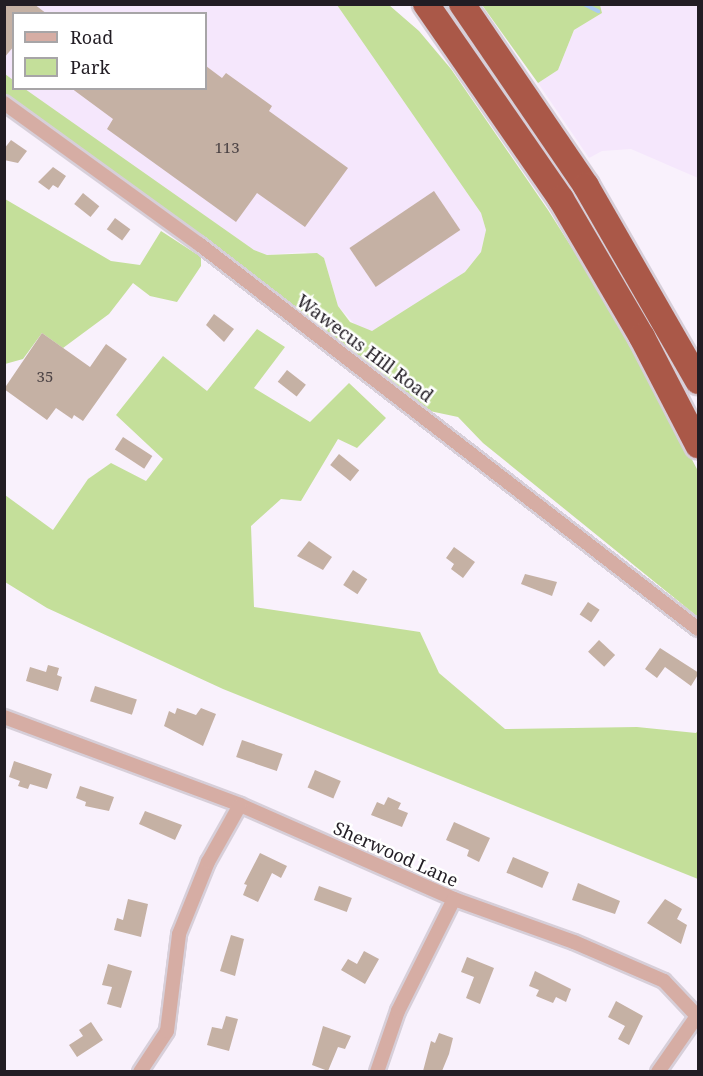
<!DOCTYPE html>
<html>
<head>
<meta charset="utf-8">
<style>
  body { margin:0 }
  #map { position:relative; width:703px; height:1076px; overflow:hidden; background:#f9f1fc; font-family:"Noto Serif",serif }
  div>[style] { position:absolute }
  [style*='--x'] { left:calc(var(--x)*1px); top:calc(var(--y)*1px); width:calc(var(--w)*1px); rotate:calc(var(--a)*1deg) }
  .built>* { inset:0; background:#f5e7fc }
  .green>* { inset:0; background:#c4df9a }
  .stream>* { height:4px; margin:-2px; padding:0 2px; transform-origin:2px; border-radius:2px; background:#aacaf3 }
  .building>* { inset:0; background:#c5b1a4; transform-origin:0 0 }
  .roads { filter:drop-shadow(2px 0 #d7cfd9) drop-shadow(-2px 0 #d7cfd9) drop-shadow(0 2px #d7cfd9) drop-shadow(0 -2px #d7cfd9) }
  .street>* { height:14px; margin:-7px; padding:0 7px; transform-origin:7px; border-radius:7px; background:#d6ada4 }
  .highway>* { height:26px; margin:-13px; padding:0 13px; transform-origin:13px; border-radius:13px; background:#aa5848 }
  span { translate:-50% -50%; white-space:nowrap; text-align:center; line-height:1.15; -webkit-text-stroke:5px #fff; paint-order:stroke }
  .number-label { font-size:15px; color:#4b4244 }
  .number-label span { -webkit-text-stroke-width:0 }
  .street-label { font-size:18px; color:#221d24 }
  .frame { position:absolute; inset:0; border:6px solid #221d24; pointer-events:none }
  .legend { position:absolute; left:12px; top:12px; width:195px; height:78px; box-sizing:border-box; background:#fff; border:2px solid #a7a5a7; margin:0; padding:8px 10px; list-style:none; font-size:18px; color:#221d24 }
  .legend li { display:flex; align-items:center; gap:12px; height:30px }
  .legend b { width:30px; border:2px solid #a7a5a7 }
</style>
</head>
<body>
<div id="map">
  <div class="built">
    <i style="clip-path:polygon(5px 5px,337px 5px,481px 213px,486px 230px,481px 252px,465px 272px,390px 323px,372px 331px,360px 330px,338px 306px,324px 258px,304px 252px,267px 255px,254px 250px,22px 89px,206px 88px,206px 14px,14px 14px,13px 83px,5px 76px)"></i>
    <i style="clip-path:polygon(600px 5px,698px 5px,698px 178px,631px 149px,602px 151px,589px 158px,538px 83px,558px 70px,574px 30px,602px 13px)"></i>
  </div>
  <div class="green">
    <i style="clip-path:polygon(337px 5px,389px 5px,419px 31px,451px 69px,548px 210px,624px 330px,698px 471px,698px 617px,483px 443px,458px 417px,425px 410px,5px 100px,5px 74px,13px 80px,14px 88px,25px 89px,254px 250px,267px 255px,317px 253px,324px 258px,338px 306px,350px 322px,372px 331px,465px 272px,481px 252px,486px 230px,481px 213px)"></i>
    <i style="clip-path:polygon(482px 5px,600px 5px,602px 13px,574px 30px,558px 70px,538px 83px)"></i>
    <i style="clip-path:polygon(5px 199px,111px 261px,140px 265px,161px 231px,201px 257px,201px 266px,177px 302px,150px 296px,133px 283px,109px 314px,63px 348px,42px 333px,23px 359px,5px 364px)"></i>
    <i style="clip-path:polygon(257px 329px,285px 347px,254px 388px,310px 422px,349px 383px,386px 418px,357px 448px,338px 439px,301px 501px,281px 499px,251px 526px,254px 607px,420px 632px,439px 673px,505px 729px,637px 727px,696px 733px,698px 730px,698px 879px,223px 689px,47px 608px,5px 582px,5px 495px,53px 530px,88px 479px,111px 463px,146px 481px,163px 459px,116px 415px,163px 356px,207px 391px)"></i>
  </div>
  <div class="stream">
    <i style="--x:584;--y:4;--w:16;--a:27"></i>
  </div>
  <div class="building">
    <i style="clip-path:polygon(4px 4px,34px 4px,47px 14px,14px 14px,14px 46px,4px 58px)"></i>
    <i style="clip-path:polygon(206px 66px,222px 78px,226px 73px,272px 106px,269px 111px,348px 168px,305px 227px,257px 193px,236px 222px,107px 129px,113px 119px,71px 88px,206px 88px)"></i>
    <i style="clip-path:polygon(11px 140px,27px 151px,18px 163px,4px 160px,4px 149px)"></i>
    <i style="clip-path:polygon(53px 167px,66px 176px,58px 188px,53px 185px,49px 190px,38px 182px)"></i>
    <i style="left:434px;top:191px;width:47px;height:102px;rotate:56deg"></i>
    <i style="left:83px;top:193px;width:21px;height:14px;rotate:39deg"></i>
    <i style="left:115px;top:218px;width:19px;height:14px;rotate:36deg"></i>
    <i style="clip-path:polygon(214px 314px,234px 329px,224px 342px,206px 325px)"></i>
    <i style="clip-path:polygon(42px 333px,90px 367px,106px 344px,127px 359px,83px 421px,74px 415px,72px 419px,56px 408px,47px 420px,4px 389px)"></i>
    <i style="left:287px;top:370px;width:24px;height:15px;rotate:38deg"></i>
    <i style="left:123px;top:437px;width:35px;height:15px;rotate:33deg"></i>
    <i style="left:339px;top:454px;width:26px;height:14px;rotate:39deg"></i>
    <i style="clip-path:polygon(309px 541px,332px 557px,323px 570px,297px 556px)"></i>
    <i style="clip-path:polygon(454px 547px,475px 562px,463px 578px,451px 569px,454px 564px,446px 558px)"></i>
    <i style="left:353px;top:570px;width:17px;height:18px;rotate:33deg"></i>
    <i style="clip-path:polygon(525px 574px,557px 582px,552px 596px,521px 584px)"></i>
    <i style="left:588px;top:602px;width:14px;height:15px;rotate:34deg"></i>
    <i style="left:599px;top:640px;width:22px;height:16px;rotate:43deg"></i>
    <i style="clip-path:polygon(660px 648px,699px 673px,691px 686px,665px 667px,657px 678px,645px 669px)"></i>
    <i style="clip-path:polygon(48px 665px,59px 668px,57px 675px,62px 677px,58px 691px,26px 681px,30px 667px,46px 672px)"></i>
    <i style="left:95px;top:686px;width:44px;height:16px;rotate:18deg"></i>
    <i style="clip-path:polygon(177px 708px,196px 715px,201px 708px,216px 714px,203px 746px,164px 726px,169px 711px,175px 714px)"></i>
    <i style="left:242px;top:740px;width:43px;height:18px;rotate:19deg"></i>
    <i style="clip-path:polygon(14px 761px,52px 774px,47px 789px,30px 784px,28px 789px,18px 786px,20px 781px,9px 777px)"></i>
    <i style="left:315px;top:770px;width:28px;height:19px;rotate:23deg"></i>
    <i style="clip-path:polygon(80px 786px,114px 797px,109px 811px,85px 806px,86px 802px,76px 798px)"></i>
    <i style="clip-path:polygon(388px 797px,401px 803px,398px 809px,408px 813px,402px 827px,371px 815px,377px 802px,384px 805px)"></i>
    <i style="clip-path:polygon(145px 811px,182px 825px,175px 840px,139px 824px)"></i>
    <i style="clip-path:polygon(454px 822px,490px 838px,479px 862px,467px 856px,469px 850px,446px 840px)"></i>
    <i style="clip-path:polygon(260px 853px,287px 866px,281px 878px,272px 873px,258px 902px,243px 895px,247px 885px,244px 884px)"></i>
    <i style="left:513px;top:857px;width:39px;height:17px;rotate:23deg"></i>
    <i style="clip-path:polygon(578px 883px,620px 901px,615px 914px,572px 900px)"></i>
    <i style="left:319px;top:886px;width:35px;height:15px;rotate:20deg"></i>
    <i style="clip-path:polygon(128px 899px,148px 904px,141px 937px,114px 930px,117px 918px,123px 920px)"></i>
    <i style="clip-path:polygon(665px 899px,682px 909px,677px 919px,687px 925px,681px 944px,647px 923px)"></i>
    <i style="clip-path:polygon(231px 935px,244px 939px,235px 976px,220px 971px)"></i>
    <i style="clip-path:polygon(364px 951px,379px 959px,365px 984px,341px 970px,348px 959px,357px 964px)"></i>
    <i style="clip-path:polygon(467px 957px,494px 968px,480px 1004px,466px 998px,474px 977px,461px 972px)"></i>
    <i style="clip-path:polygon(108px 964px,132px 971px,121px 1008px,107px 1004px,112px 987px,102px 985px)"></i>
    <i style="clip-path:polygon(535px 971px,571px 989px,566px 1002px,556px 997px,553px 1003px,536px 996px,539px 990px,529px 986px)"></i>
    <i style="clip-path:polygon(616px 1001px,643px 1016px,629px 1045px,618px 1039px,625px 1026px,608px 1017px)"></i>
    <i style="clip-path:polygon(226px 1016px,238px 1019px,229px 1051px,207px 1045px,212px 1027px,222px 1029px)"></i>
    <i style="clip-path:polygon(91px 1022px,103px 1040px,77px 1057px,69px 1045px,83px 1036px,79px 1030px)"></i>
    <i style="clip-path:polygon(323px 1026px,351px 1036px,345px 1049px,338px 1047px,328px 1071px,312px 1065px)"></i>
    <i style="clip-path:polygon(439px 1033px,453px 1038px,449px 1054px,442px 1071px,423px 1071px,431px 1041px,435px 1043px)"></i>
  </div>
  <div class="roads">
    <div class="street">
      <i style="--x:4;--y:103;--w:241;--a:35.9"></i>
      <i style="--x:199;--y:244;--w:630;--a:37.65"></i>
      <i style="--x:4;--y:717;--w:252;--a:20.4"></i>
      <i style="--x:240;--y:805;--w:234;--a:23.7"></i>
      <i style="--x:454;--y:899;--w:127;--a:19.7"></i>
      <i style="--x:574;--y:942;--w:98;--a:23.4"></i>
      <i style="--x:664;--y:981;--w:50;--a:46.6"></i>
      <i style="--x:140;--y:1072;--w:49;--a:-56.6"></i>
      <i style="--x:167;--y:1031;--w:98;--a:-82.9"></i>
      <i style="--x:179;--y:934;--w:78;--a:-68.1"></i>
      <i style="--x:208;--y:862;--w:65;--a:-60.7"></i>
      <i style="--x:377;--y:1072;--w:65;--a:-71"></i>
      <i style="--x:398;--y:1011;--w:125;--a:-63.4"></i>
      <i style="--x:658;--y:1072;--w:68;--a:-55.1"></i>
    </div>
    <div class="highway">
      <i style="--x:426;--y:4;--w:237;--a:55.3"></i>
      <i style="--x:561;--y:199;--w:160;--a:59.6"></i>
      <i style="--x:642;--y:337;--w:122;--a:62.6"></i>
      <i style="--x:462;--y:4;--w:220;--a:55.7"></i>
      <i style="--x:586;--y:186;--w:225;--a:60.1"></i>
    </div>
  </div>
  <div class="number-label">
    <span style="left:227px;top:148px">113</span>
    <span style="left:45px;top:377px">35</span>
  </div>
  <div class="street-label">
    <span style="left:365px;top:348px;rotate:37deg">Wawecus Hill Road</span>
    <span style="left:396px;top:854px;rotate:24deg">Sherwood Lane</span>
  </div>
  <div class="frame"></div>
  <ul class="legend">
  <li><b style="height:8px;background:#d6ada4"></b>Road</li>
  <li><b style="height:16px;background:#c4df9a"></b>Park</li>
  </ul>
</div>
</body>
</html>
